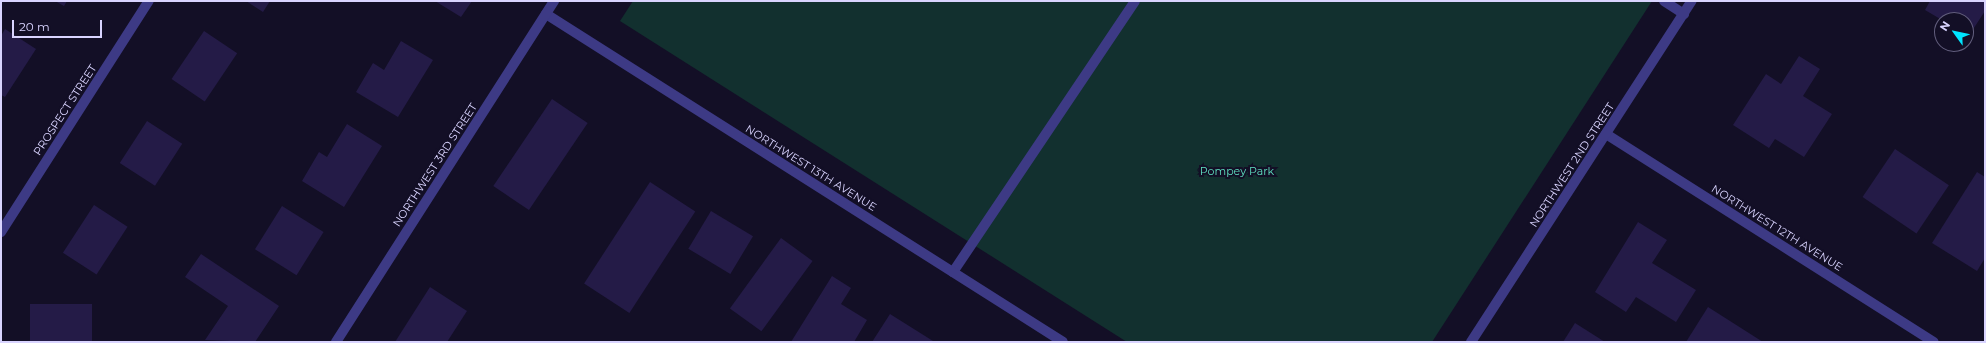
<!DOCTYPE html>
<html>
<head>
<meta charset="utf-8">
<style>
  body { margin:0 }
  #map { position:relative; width:1986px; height:343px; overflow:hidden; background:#130f26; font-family:Montserrat,sans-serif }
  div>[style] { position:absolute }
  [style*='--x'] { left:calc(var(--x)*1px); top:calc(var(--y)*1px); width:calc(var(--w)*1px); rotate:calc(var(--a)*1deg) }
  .green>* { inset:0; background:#12302f }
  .building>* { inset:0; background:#241b47; transform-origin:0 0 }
  .service>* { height:10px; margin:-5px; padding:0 5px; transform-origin:5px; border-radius:5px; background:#3d3a85 }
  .minor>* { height:10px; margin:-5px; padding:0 5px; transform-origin:5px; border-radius:5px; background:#3d3a85 }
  span { translate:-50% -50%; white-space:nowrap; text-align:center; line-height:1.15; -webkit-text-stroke:4px #130f26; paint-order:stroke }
  .street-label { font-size:11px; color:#d9d4ff }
  .park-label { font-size:11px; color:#5fe0c0 }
  .frame { position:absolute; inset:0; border:2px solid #d9d4ff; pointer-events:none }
  .north { position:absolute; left:1934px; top:12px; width:40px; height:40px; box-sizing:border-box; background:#130f26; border:1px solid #625e7d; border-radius:50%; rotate:303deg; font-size:11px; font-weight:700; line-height:16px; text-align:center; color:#d9d4ff }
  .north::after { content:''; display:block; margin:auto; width:14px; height:18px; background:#00e5ff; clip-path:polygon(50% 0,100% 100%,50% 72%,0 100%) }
  .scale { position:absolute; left:12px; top:20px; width:90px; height:18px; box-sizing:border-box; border:2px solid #d9d4ff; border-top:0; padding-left:5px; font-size:12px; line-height:14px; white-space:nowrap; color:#d9d4ff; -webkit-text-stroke:3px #130f26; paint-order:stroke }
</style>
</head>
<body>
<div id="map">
  <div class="green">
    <i style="clip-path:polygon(633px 1px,1652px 1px,1432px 342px,1127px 342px,620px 21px)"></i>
  </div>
  <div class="building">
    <i style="clip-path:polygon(55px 1px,67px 1px,64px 6px)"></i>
    <i style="clip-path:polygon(246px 1px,270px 1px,263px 12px)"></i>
    <i style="clip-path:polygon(435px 1px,472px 1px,461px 17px)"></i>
    <i style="clip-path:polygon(1930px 1px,1985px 1px,1985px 11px,1968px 37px,1966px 20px,1942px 20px,1925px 10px)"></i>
    <i style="clip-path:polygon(5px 29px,36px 49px,5px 97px,1px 95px,1px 36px)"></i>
    <i style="left:204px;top:31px;width:40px;height:58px;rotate:34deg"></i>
    <i style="clip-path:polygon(401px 41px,433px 60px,398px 117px,356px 92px,373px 63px,384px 70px)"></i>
    <i style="clip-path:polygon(1799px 56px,1820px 69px,1803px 96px,1832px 114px,1804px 157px,1775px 139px,1769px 148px,1733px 125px,1766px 74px,1781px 84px)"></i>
    <i style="left:552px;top:99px;width:43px;height:105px;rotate:34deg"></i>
    <i style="left:147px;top:121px;width:42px;height:50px;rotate:33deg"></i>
    <i style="clip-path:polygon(347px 124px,382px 146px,344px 207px,302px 181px,319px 152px,327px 157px)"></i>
    <i style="left:1895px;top:149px;width:65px;height:58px;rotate:34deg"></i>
    <i style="clip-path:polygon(1977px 172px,1985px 177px,1985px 258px,1977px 271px,1932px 243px)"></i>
    <i style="left:650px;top:182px;width:54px;height:121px;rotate:33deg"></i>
    <i style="left:94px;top:205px;width:40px;height:57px;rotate:33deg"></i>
    <i style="left:282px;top:206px;width:49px;height:51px;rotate:32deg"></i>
    <i style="left:711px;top:211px;width:49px;height:44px;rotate:31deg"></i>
    <i style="clip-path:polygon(1638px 222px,1667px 240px,1652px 263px,1696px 290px,1676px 322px,1636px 297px,1626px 312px,1595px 292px)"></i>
    <i style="left:781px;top:238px;width:39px;height:87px;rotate:36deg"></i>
    <i style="clip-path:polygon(201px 254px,279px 306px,255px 342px,205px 340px,228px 306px,185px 277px)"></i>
    <i style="clip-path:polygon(832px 276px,851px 288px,841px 304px,867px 320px,854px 342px,791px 342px)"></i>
    <i style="clip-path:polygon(430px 287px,467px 311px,447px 342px,395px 342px)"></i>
    <i style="left:92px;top:304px;width:38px;height:62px;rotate:90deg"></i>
    <i style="clip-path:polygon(1708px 307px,1763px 342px,1686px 342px)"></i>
    <i style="clip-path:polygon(890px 314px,933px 341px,932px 342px,872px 342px)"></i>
    <i style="clip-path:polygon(1575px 323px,1605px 342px,1563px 342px)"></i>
  </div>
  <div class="service">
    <i style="--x:1664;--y:1;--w:24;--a:33"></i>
    <i style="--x:953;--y:272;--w:326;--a:-56.1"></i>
  </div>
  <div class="minor">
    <i style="--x:546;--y:14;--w:612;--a:32.39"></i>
    <i style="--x:1606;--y:134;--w:388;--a:32.4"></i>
    <i style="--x:1;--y:232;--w:274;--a:-57.4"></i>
    <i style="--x:336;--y:342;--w:405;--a:-57.4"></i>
    <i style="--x:1471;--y:342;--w:406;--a:-57.1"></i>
  </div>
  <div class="street-label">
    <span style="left:65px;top:110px;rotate:-57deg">PROSPECT STREET</span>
    <span style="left:435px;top:165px;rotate:-57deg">NORTHWEST 3RD STREET</span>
    <span style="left:1572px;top:165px;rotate:-57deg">NORTHWEST 2ND STREET</span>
    <span style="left:811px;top:168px;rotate:32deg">NORTHWEST 13TH AVENUE</span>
    <span style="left:1777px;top:228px;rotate:32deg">NORTHWEST 12TH AVENUE</span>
  </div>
  <div class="park-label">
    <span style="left:1237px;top:171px">Pompey Park</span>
  </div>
  <div class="frame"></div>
  <div class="north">N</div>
  <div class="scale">20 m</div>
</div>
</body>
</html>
